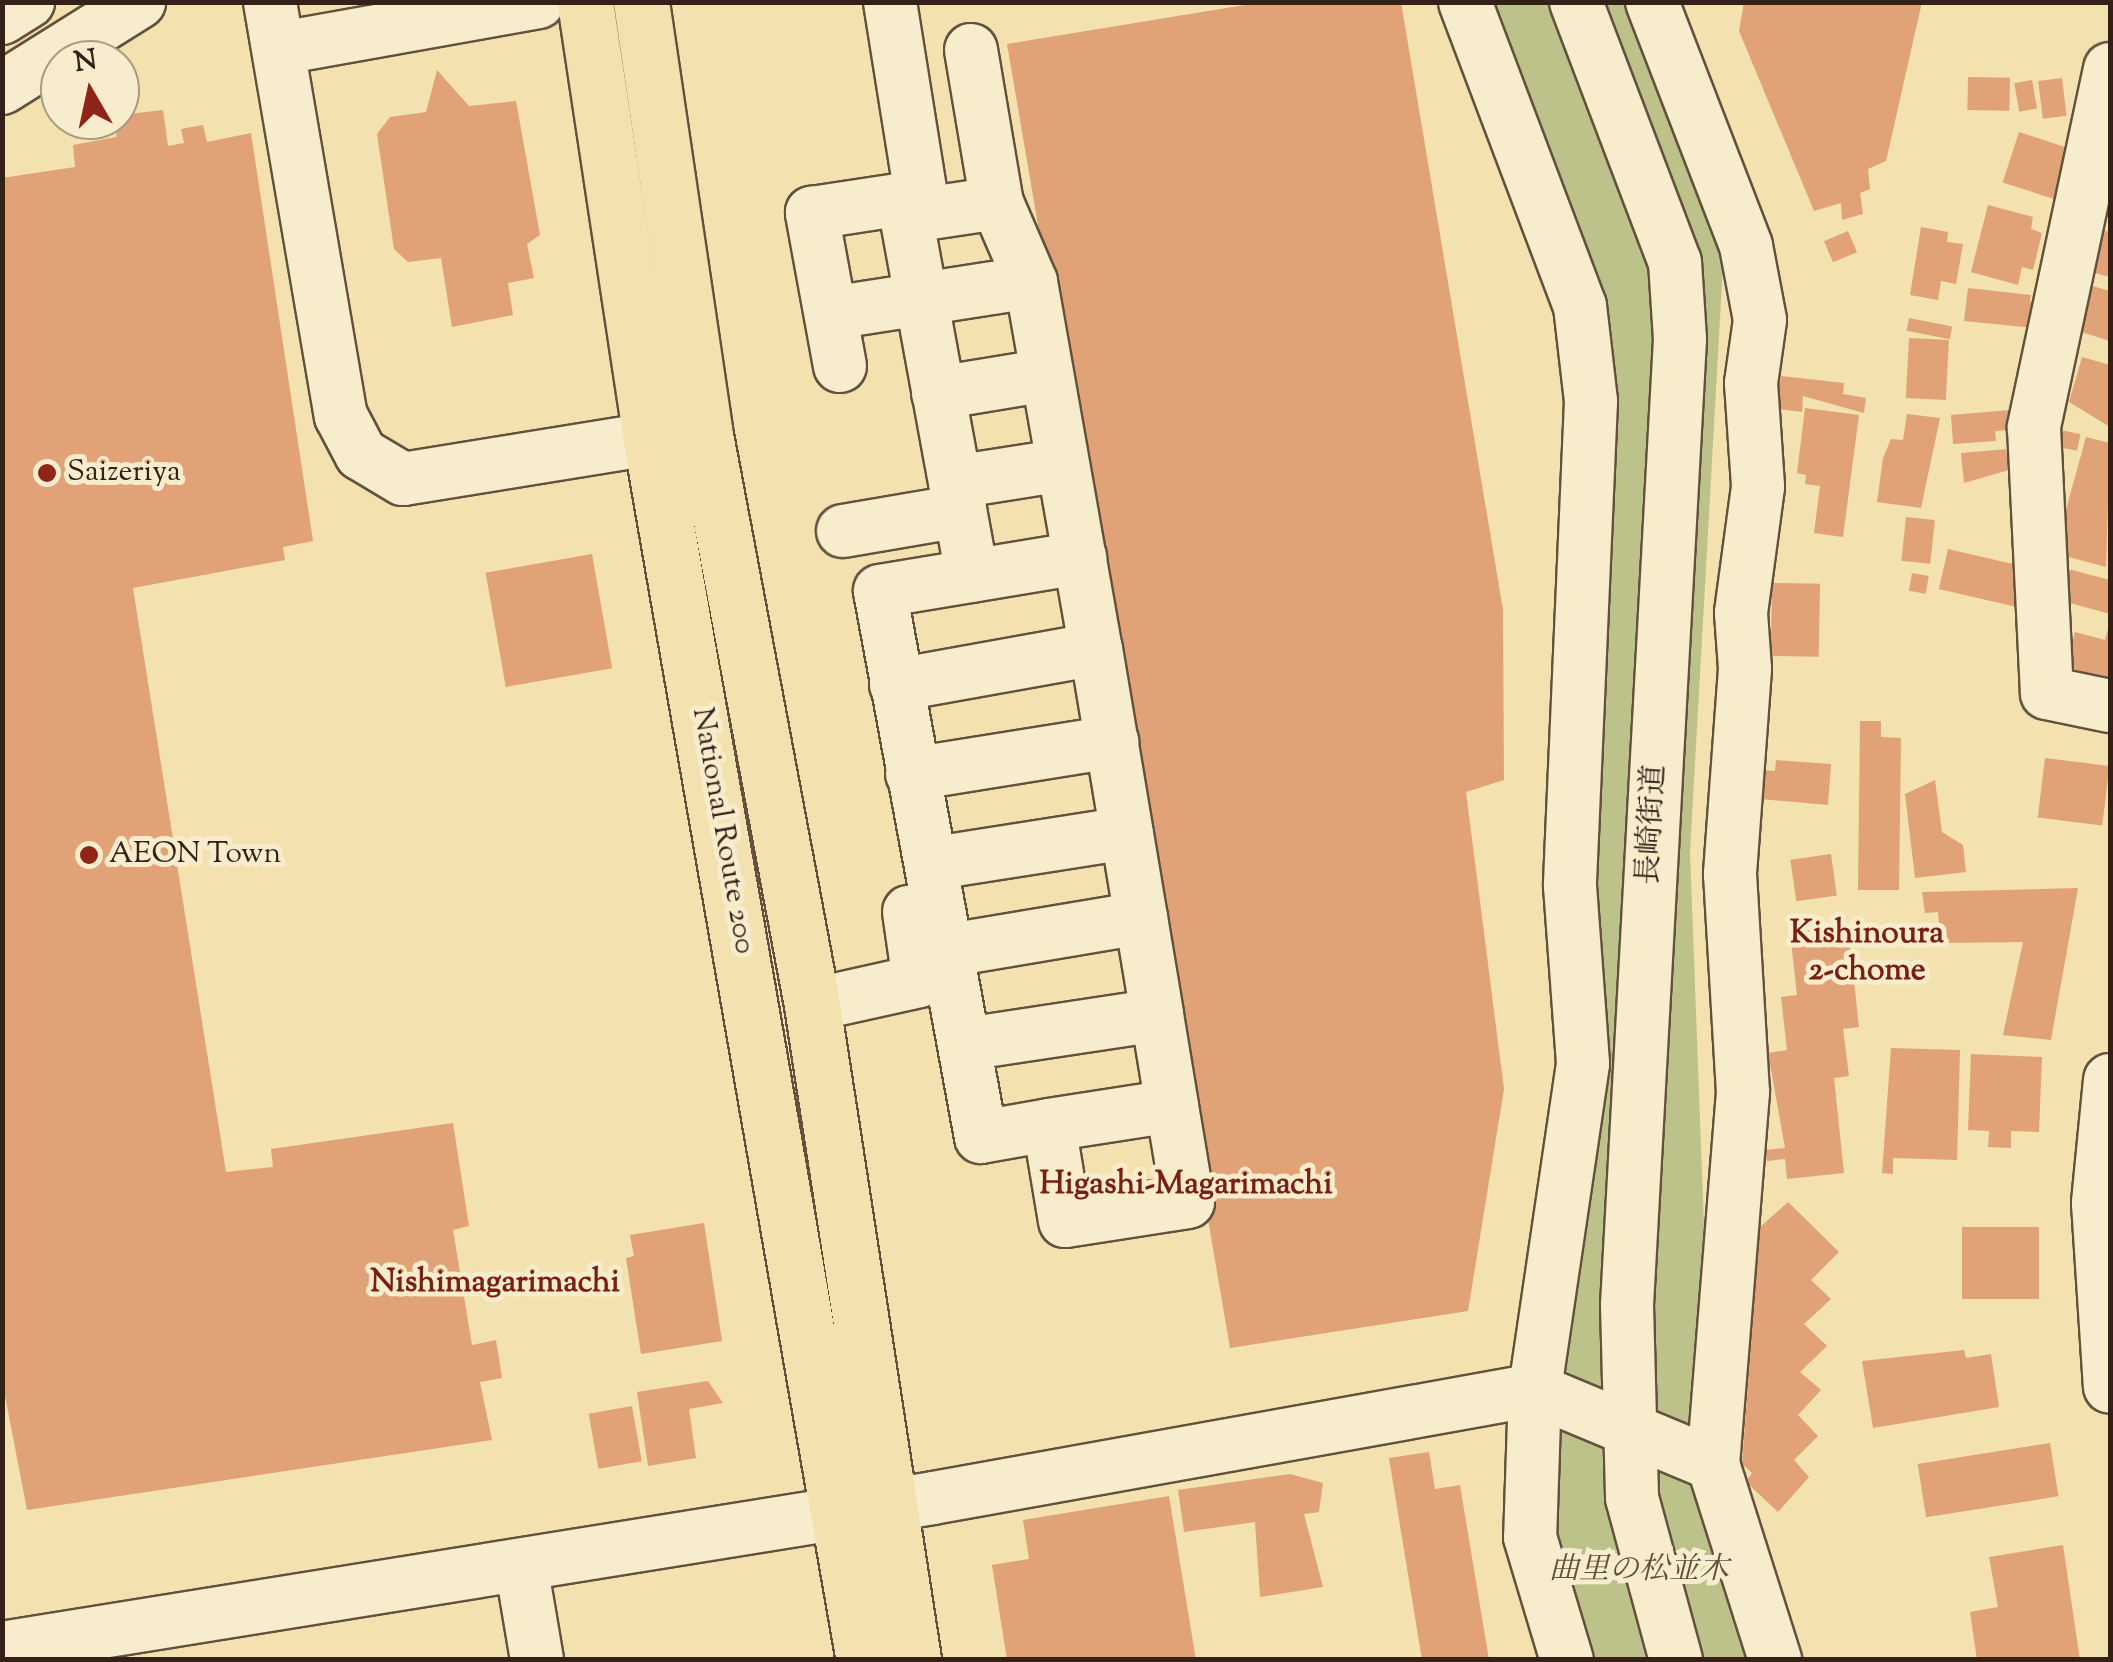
<!DOCTYPE html>
<html>
<head>
<meta charset="utf-8">
<style>
  body { margin:0 }
  #map { position:relative; width:2113px; height:1662px; overflow:hidden; background:#f3e1af; font-family:"Sorts Mill Goudy","Noto Serif JP",serif }
  div>[style] { position:absolute }
  [style*='--x'] { left:calc(var(--x)*1px); top:calc(var(--y)*1px); width:calc(var(--w)*1px); rotate:calc(var(--a)*1deg) }
  .green>* { inset:0; background:#bdc28a }
  .building>* { inset:0; background:#e0a276; transform-origin:0 0 }
  .roads { filter:drop-shadow(2px 0 #63513e) drop-shadow(-2px 0 #63513e) drop-shadow(0 2px #63513e) drop-shadow(0 -2px #63513e) }
  .minor>* { height:52px; margin:-26px; padding:0 26px; transform-origin:26px; border-radius:26px; background:#f7eccb }
  .highway>* { height:55px; margin:-27.5px; padding:0 27.5px; transform-origin:27.5px; border-radius:27.5px; background:#f3e1af }
  .dots>* { width:28px; height:28px; translate:-50% -50%; box-sizing:border-box; border:5px solid #f7eccb; border-radius:50% }
  span { translate:-50% -50%; white-space:nowrap; text-align:center; line-height:1.15; -webkit-text-stroke:10px #f7eccb; paint-order:stroke }
  .poi-label { font-size:30px; color:#332119 }
  .left { translate:0 -50%; text-align:left }
  .street-label { font-size:30px; color:#332119 }
  .park-label { font-size:30px; color:#5c513b; font-style:italic }
  .neighbourhood-label { font-size:32px; color:#7a1f14; font-weight:700 }
  .frame { position:absolute; inset:0; border:5px solid #332119; pointer-events:none }
  .north { position:absolute; left:40px; top:40px; width:100px; height:100px; box-sizing:border-box; background:#f7eccb; border:2px solid #a99b84; border-radius:50%; rotate:351deg; font-size:28px; font-weight:700; line-height:40px; text-align:center; color:#332119 }
  .north::after { content:''; display:block; margin:auto; width:35px; height:45px; background:#8f2418; clip-path:polygon(50% 0,100% 100%,50% 72%,0 100%) }
</style>
</head>
<body>
<div id="map">
  <div class="green">
    <i style="clip-path:polygon(1484px 3px,1628px 3px,1724px 248px,1690px 852px,1708px 1333px,1753px 1659px,1584px 1659px,1545px 1537px,1611px 345px)"></i>
  </div>
  <div class="building">
    <i style="clip-path:polygon(1263px 2px,1401px 2px,1503px 610px,1504px 780px,1466px 792px,1504px 1089px,1468px 1311px,1230px 1348px,1007px 44px)"></i>
    <i style="clip-path:polygon(1744px 2px,1922px 2px,1886px 161px,1868px 169px,1870px 189px,1860px 193px,1863px 214px,1842px 220px,1841px 203px,1814px 211px,1739px 31px)"></i>
    <i style="clip-path:polygon(437px 70px,469px 106px,516px 101px,540px 235px,527px 244px,534px 278px,508px 283px,513px 315px,452px 327px,441px 258px,408px 262px,394px 249px,377px 134px,390px 117px,426px 112px)"></i>
    <i style="left:1968px;top:77px;width:42px;height:33px;rotate:1deg"></i>
    <i style="left:2062px;top:78px;width:38px;height:24px;rotate:83deg"></i>
    <i style="left:2032px;top:80px;width:29px;height:18px;rotate:80deg"></i>
    <i style="clip-path:polygon(163px 110px,168px 146px,184px 143px,181px 129px,203px 125px,207px 142px,251px 133px,313px 541px,283px 547px,285px 560px,133px 588px,226px 1172px,273px 1167px,271px 1149px,453px 1123px,469px 1226px,453px 1230px,472px 1345px,496px 1340px,502px 1378px,480px 1382px,492px 1440px,27px 1510px,2px 1380px,2px 178px,75px 167px,73px 145px,116px 137px,120px 115px)"></i>
    <i style="left:2019px;top:132px;width:62px;height:53px;rotate:18deg"></i>
    <i style="clip-path:polygon(1988px 205px,2033px 217px,2031px 229px,2042px 233px,2033px 270px,2022px 267px,2018px 285px,1971px 272px)"></i>
    <i style="clip-path:polygon(1921px 227px,1948px 232px,1947px 242px,1963px 244px,1956px 284px,1941px 281px,1938px 300px,1910px 295px)"></i>
    <i style="clip-path:polygon(2102px 230px,2110px 232px,2110px 277px,2091px 272px)"></i>
    <i style="left:1848px;top:231px;width:23px;height:26px;rotate:67deg"></i>
    <i style="clip-path:polygon(2089px 285px,2110px 291px,2110px 341px,2075px 330px)"></i>
    <i style="clip-path:polygon(1968px 288px,2031px 295px,2030px 302px,2045px 303px,2043px 329px,1964px 321px)"></i>
    <i style="left:1909px;top:318px;width:44px;height:13px;rotate:11deg"></i>
    <i style="left:1909px;top:338px;width:40px;height:60px;rotate:3deg"></i>
    <i style="clip-path:polygon(2082px 357px,2110px 365px,2110px 427px,2069px 402px)"></i>
    <i style="clip-path:polygon(1781px 376px,1844px 383px,1843px 394px,1866px 398px,1864px 413px,1803px 396px,1802px 412px,1777px 409px)"></i>
    <i style="clip-path:polygon(2019px 401px,2021px 429px,1995px 431px,1996px 441px,1953px 444px,1951px 415px,2010px 410px)"></i>
    <i style="clip-path:polygon(1805px 408px,1859px 415px,1843px 537px,1814px 533px,1820px 486px,1805px 484px,1806px 475px,1797px 473px)"></i>
    <i style="clip-path:polygon(1907px 414px,1940px 418px,1921px 508px,1877px 502px,1883px 458px,1891px 439px,1903px 440px)"></i>
    <i style="left:2056px;top:429px;width:25px;height:17px;rotate:12deg"></i>
    <i style="clip-path:polygon(2086px 437px,2110px 443px,2106px 567px,2054px 553px)"></i>
    <i style="clip-path:polygon(2021px 448px,2023px 466px,1964px 483px,1961px 453px)"></i>
    <i style="left:1906px;top:517px;width:29px;height:44px;rotate:6deg"></i>
    <i style="left:1948px;top:549px;width:80px;height:41px;rotate:13deg"></i>
    <i style="left:592px;top:554px;width:116px;height:108px;rotate:80deg"></i>
    <i style="clip-path:polygon(2068px 569px,2110px 580px,2110px 614px,2059px 600px)"></i>
    <i style="left:1912px;top:573px;width:17px;height:18px;rotate:10deg"></i>
    <i style="left:1772px;top:583px;width:48px;height:73px;rotate:1deg"></i>
    <i style="clip-path:polygon(2110px 622px,2110px 679px,2066px 667px,2075px 632px,2105px 640px)"></i>
    <i style="clip-path:polygon(1860px 721px,1881px 721px,1881px 737px,1901px 738px,1899px 890px,1858px 890px)"></i>
    <i style="left:2045px;top:758px;width:65px;height:60px;rotate:7deg"></i>
    <i style="clip-path:polygon(1776px 760px,1831px 764px,1828px 805px,1760px 799px,1763px 770px,1775px 771px)"></i>
    <i style="clip-path:polygon(1935px 780px,1942px 832px,1963px 845px,1966px 872px,1915px 878px,1905px 794px)"></i>
    <i style="left:1831px;top:854px;width:42px;height:41px;rotate:82deg"></i>
    <i style="clip-path:polygon(2078px 888px,2051px 1040px,2003px 1035px,2023px 942px,1941px 943px,1938px 912px,1925px 913px,1922px 892px)"></i>
    <i style="clip-path:polygon(1848px 926px,1859px 1027px,1843px 1029px,1849px 1076px,1834px 1078px,1844px 1173px,1787px 1179px,1785px 1159px,1767px 1161px,1765px 1150px,1785px 1148px,1768px 1053px,1787px 1050px,1781px 997px,1797px 995px,1790px 932px)"></i>
    <i style="clip-path:polygon(1891px 1048px,1960px 1050px,1957px 1160px,1893px 1158px,1893px 1174px,1882px 1173px)"></i>
    <i style="clip-path:polygon(1971px 1054px,2042px 1057px,2039px 1132px,2011px 1131px,2011px 1148px,1988px 1147px,1989px 1131px,1968px 1130px)"></i>
    <i style="clip-path:polygon(1788px 1202px,1839px 1252px,1811px 1280px,1831px 1299px,1804px 1324px,1827px 1346px,1800px 1372px,1821px 1390px,1798px 1415px,1818px 1436px,1794px 1460px,1809px 1477px,1778px 1512px,1746px 1482px,1752px 1473px,1742px 1464px,1760px 1227px)"></i>
    <i style="clip-path:polygon(704px 1223px,722px 1341px,641px 1354px,626px 1258px,634px 1256px,630px 1235px)"></i>
    <i style="left:1962px;top:1227px;width:77px;height:72px"></i>
    <i style="clip-path:polygon(1964px 1350px,1966px 1358px,1991px 1354px,1999px 1407px,1873px 1428px,1862px 1361px)"></i>
    <i style="clip-path:polygon(708px 1381px,723px 1403px,689px 1409px,696px 1458px,648px 1466px,637px 1392px)"></i>
    <i style="left:632px;top:1406px;width:56px;height:44px;rotate:80deg"></i>
    <i style="left:2050px;top:1443px;width:54px;height:134px;rotate:81deg"></i>
    <i style="clip-path:polygon(1429px 1452px,1435px 1489px,1460px 1485px,1489px 1660px,1422px 1660px,1389px 1458px)"></i>
    <i style="clip-path:polygon(1290px 1474px,1323px 1483px,1319px 1512px,1304px 1514px,1323px 1587px,1260px 1597px,1255px 1522px,1184px 1532px,1178px 1490px)"></i>
    <i style="clip-path:polygon(1169px 1496px,1196px 1660px,1007px 1660px,992px 1565px,1029px 1559px,1023px 1520px)"></i>
    <i style="clip-path:polygon(2063px 1545px,2080px 1660px,1977px 1660px,1970px 1612px,1998px 1607px,1989px 1557px)"></i>
  </div>
  <div class="roads">
    <div class="minor">
      <i style="--x:270;--y:2;--w:420;--a:80.3"></i>
      <i style="--x:341;--y:416;--w:43;--a:62.2"></i>
      <i style="--x:361;--y:454;--w:49;--a:30.8"></i>
      <i style="--x:403;--y:479;--w:294;--a:-9.2"></i>
      <i style="--x:890;--y:2;--w:215;--a:80.9"></i>
      <i style="--x:924;--y:214;--w:74;--a:-8.6"></i>
      <i style="--x:997;--y:203;--w:86;--a:66.7"></i>
      <i style="--x:1031;--y:282;--w:373;--a:80"></i>
      <i style="--x:1096;--y:649;--w:371;--a:80.5"></i>
      <i style="--x:1157;--y:1015;--w:92;--a:80.6"></i>
      <i style="--x:1172;--y:1106;--w:97;--a:80.5"></i>
      <i style="--x:1188;--y:1202;--w:124;--a:171.2"></i>
      <i style="--x:1065;--y:1221;--w:97;--a:-99.5"></i>
      <i style="--x:1049;--y:1125;--w:124;--a:-8.8"></i>
      <i style="--x:1465;--y:2;--w:325;--a:69.3"></i>
      <i style="--x:1580;--y:306;--w:96;--a:83.4"></i>
      <i style="--x:1591;--y:401;--w:485;--a:92.5"></i>
      <i style="--x:1570;--y:886;--w:178;--a:85.8"></i>
      <i style="--x:1583;--y:1064;--w:330;--a:98.4"></i>
      <i style="--x:1535;--y:1390;--w:147;--a:91.9"></i>
      <i style="--x:1530;--y:1537;--w:128;--a:73.3"></i>
      <i style="--x:1576;--y:2;--w:278;--a:69.2"></i>
      <i style="--x:1675;--y:262;--w:77;--a:86.3"></i>
      <i style="--x:1680;--y:339;--w:967;--a:93.14"></i>
      <i style="--x:1627;--y:1305;--w:193;--a:88.5"></i>
      <i style="--x:1632;--y:1498;--w:168;--a:74.8"></i>
      <i style="--x:1652;--y:2;--w:261;--a:68.9"></i>
      <i style="--x:1746;--y:246;--w:75;--a:79.3"></i>
      <i style="--x:1760;--y:320;--w:64;--a:98.1"></i>
      <i style="--x:1751;--y:383;--w:104;--a:86.1"></i>
      <i style="--x:1758;--y:487;--w:127;--a:97.7"></i>
      <i style="--x:1741;--y:613;--w:56;--a:85.9"></i>
      <i style="--x:1745;--y:669;--w:206;--a:94.2"></i>
      <i style="--x:1730;--y:874;--w:218;--a:86.6"></i>
      <i style="--x:1743;--y:1092;--w:373;--a:94.6"></i>
      <i style="--x:2;--y:18;--w:31;--a:-32"></i>
      <i style="--x:281;--y:48;--w:261;--a:-10.1"></i>
      <i style="--x:971;--y:50;--w:155;--a:80.4"></i>
      <i style="--x:2110;--y:69;--w:367;--a:102"></i>
      <i style="--x:2034;--y:428;--w:265;--a:87.2"></i>
      <i style="--x:2047;--y:693;--w:64;--a:11.7"></i>
      <i style="--x:2;--y:88;--w:162;--a:-32.1"></i>
      <i style="--x:903;--y:199;--w:383;--a:79.6"></i>
      <i style="--x:831;--y:313;--w:202;--a:-8.8"></i>
      <i style="--x:840;--y:366;--w:156;--a:-100.4"></i>
      <i style="--x:812;--y:213;--w:92;--a:-8.7"></i>
      <i style="--x:903;--y:199;--w:26;--a:36"></i>
      <i style="--x:938;--y:393;--w:110;--a:-9.4"></i>
      <i style="--x:955;--y:482;--w:109;--a:-8.9"></i>
      <i style="--x:843;--y:531;--w:119;--a:-9.7"></i>
      <i style="--x:896;--y:685;--w:203;--a:-10.2"></i>
      <i style="--x:912;--y:774;--w:203;--a:-9.1"></i>
      <i style="--x:935;--y:863;--w:194;--a:-8.9"></i>
      <i style="--x:950;--y:950;--w:194;--a:-9.5"></i>
      <i style="--x:812;--y:1005;--w:110;--a:-12.6"></i>
      <i style="--x:919;--y:981;--w:70;--a:-98.2"></i>
      <i style="--x:966;--y:1044;--w:193;--a:-8.6"></i>
      <i style="--x:2110;--y:1080;--w:124;--a:95.6"></i>
      <i style="--x:2098;--y:1203;--w:184;--a:86.3"></i>
      <i style="--x:1049;--y:1125;--w:69;--a:170"></i>
      <i style="--x:981;--y:1137;--w:555;--a:-100.48"></i>
      <i style="--x:880;--y:591;--w:203;--a:-9.4"></i>
      <i style="--x:521;--y:1565;--w:96;--a:80.4"></i>
      <i style="--x:2;--y:1648;--w:943;--a:-9.15"></i>
      <i style="--x:933;--y:1498;--w:612;--a:-10.17"></i>
      <i style="--x:1535;--y:1390;--w:193;--a:22.6"></i>
      <i style="--x:1713;--y:1464;--w:206;--a:72.4"></i>
    </div>
    <div class="highway">
      <i style="--x:585;--y:2;--w:443;--a:81.4"></i>
      <i style="--x:651;--y:440;--w:1238;--a:80.1"></i>
      <i style="--x:641;--y:2;--w:433;--a:81.6"></i>
      <i style="--x:704;--y:430;--w:585;--a:79.36"></i>
      <i style="--x:812;--y:1005;--w:663;--a:81.23"></i>
    </div>
  </div>
  <div class="dots">
    <i style="left:47px;top:473px;background:#8f2418"></i>
    <i style="left:89px;top:855px;background:#8f2418"></i>
  </div>
  <div class="poi-label">
    <span class="left" style="left:67px;top:473px">Saizeriya</span>
    <span class="left" style="left:109px;top:855px">AEON Town</span>
  </div>
  <div class="street-label">
    <span style="left:1653px;top:825px;rotate:-87deg">長崎街道</span>
    <span style="left:722px;top:831px;rotate:80deg">National Route 200</span>
  </div>
  <div class="park-label">
    <span style="left:1639px;top:1571px">曲里の松並木</span>
  </div>
  <div class="neighbourhood-label">
    <span style="left:1867px;top:953px">Kishinoura<br>2-chome</span>
    <span style="left:1186px;top:1185px">Higashi-Magarimachi</span>
    <span style="left:495px;top:1283px">Nishimagarimachi</span>
  </div>
  <div class="frame"></div>
  <div class="north">N</div>
</div>
</body>
</html>
